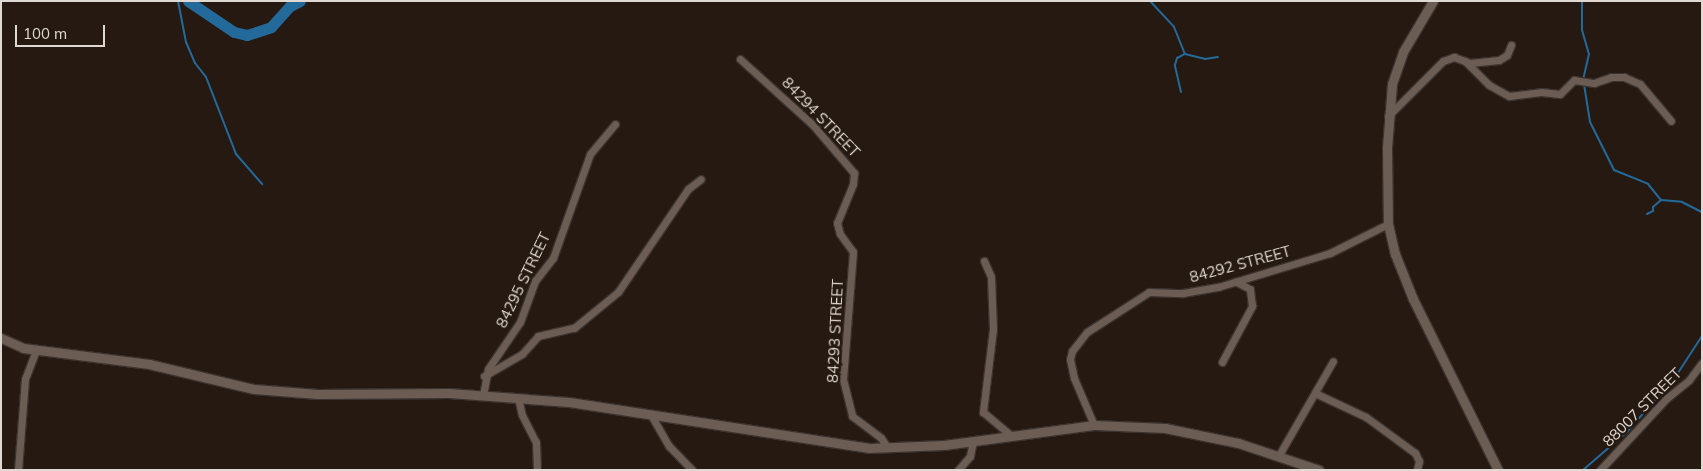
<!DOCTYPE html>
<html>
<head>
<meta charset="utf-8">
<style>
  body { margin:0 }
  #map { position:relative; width:1703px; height:471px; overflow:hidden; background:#251911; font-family:Mulish,sans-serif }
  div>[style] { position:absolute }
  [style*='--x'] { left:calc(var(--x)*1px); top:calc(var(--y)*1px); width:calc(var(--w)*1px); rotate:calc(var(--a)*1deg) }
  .stream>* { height:2px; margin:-1px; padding:0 1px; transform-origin:1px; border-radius:1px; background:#236a9b }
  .river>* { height:11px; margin:-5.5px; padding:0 5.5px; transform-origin:5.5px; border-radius:5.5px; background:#236a9b }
  .roads { filter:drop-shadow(1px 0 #3c332f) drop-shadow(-1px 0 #3c332f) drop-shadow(0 1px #3c332f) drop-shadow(0 -1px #3c332f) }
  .minor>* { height:7px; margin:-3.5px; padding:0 3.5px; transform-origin:3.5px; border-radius:3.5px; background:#6c5d54 }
  .tertiary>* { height:9px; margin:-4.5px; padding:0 4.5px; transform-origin:4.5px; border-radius:4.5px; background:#6c5d54 }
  span { translate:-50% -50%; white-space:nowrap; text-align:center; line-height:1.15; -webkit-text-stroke:5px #251911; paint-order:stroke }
  .street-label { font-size:15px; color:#e0d8d2 }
  .frame { position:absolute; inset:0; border:2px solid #e0d8d2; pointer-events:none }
  .scale { position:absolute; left:15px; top:25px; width:90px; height:22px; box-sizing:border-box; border:2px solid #e0d8d2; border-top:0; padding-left:6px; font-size:15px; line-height:18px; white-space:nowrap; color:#e0d8d2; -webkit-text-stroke:4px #251911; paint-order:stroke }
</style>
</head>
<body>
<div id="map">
  <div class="stream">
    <i style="--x:178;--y:1;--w:42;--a:79"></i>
    <i style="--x:186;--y:42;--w:23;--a:67"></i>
    <i style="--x:195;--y:63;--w:18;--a:52"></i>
    <i style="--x:206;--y:77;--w:83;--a:68.7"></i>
    <i style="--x:236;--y:154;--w:40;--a:49"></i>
    <i style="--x:1150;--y:1;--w:35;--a:47"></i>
    <i style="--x:1174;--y:27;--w:29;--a:68"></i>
    <i style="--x:1185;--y:54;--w:21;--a:14"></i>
    <i style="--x:1205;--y:59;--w:13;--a:-9"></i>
    <i style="--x:1582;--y:1;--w:29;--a:90"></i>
    <i style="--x:1582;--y:30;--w:25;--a:74"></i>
    <i style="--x:1589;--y:54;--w:27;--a:103"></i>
    <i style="--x:1584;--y:84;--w:38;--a:81"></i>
    <i style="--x:1590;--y:122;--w:54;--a:63.4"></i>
    <i style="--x:1614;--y:170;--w:37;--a:22"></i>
    <i style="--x:1648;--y:184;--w:21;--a:51"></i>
    <i style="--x:1661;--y:200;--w:21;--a:5"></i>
    <i style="--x:1682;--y:202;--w:22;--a:27"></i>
    <i style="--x:1181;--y:92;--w:28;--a:-103"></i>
    <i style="--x:1175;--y:65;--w:7;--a:-74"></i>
    <i style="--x:1177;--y:58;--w:9;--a:-27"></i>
    <i style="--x:1647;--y:214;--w:7;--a:-27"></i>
    <i style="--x:1653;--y:211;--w:4;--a:-90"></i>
    <i style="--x:1653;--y:207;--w:11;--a:-41"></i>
    <i style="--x:1583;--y:470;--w:58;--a:-40.8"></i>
    <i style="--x:1627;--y:432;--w:74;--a:-48.8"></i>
    <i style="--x:1676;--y:376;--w:48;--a:-57"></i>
  </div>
  <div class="river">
    <i style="--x:188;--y:1;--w:55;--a:34"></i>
    <i style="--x:234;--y:32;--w:13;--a:13"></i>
    <i style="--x:247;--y:35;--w:25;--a:-18"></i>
    <i style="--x:271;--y:27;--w:28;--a:-48"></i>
    <i style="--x:290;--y:6;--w:11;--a:-27"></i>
  </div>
  <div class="roads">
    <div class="minor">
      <i style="--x:740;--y:59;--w:97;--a:42.1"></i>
      <i style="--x:812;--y:124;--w:65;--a:49.4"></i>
      <i style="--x:854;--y:173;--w:11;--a:95"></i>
      <i style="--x:853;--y:184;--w:42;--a:112.3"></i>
      <i style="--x:837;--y:223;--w:11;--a:75"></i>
      <i style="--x:840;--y:234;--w:22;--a:54"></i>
      <i style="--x:853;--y:252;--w:127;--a:94.5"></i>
      <i style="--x:843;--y:379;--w:38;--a:76"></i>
      <i style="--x:852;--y:416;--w:36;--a:37"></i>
      <i style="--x:881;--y:438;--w:12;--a:55"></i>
      <i style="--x:1465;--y:61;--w:34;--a:45"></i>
      <i style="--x:1489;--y:85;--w:23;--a:29"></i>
      <i style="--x:1509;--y:96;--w:32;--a:-7"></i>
      <i style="--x:1541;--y:92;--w:19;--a:6"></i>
      <i style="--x:1560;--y:94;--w:20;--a:-45"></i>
      <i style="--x:1574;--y:80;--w:20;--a:9"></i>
      <i style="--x:1594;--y:83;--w:18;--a:-19"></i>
      <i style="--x:1611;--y:77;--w:13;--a:0"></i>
      <i style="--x:1624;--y:77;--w:17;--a:24"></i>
      <i style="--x:1640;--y:84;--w:48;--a:50"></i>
      <i style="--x:1388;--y:116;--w:78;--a:-45"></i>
      <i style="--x:1443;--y:61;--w:12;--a:-20"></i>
      <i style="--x:1454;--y:57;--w:17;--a:21"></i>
      <i style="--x:1470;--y:63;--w:29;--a:-6"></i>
      <i style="--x:1499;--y:60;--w:9;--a:-32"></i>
      <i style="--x:1507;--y:55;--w:11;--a:-68"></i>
      <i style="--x:984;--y:261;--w:17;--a:66"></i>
      <i style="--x:991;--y:277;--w:52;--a:87.8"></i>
      <i style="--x:993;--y:329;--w:84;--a:96.9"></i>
      <i style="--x:983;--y:412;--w:38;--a:40"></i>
      <i style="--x:1222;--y:362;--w:64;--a:-61.8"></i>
      <i style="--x:1252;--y:306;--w:17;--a:-97"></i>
      <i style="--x:1250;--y:289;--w:16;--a:-153"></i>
      <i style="--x:484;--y:376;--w:44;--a:-30.1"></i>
      <i style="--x:522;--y:354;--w:24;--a:-48"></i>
      <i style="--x:538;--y:336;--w:37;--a:-13"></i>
      <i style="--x:574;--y:328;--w:57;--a:-39.3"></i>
      <i style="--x:618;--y:292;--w:125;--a:-55.8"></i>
      <i style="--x:688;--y:189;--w:16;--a:-38"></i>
      <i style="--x:1315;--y:393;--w:56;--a:25.2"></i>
      <i style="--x:1366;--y:417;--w:61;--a:36.3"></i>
      <i style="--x:1415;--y:453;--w:9;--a:63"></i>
      <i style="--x:1419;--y:461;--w:9;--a:103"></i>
      <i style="--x:483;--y:395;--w:26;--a:-79"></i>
      <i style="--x:488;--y:369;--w:57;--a:-55.8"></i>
      <i style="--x:520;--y:322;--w:44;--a:-69.9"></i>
      <i style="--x:535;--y:281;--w:29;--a:-52"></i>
      <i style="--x:553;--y:258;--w:110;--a:-70.4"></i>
      <i style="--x:590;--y:154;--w:39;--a:-50"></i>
      <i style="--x:518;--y:398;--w:17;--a:77"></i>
      <i style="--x:522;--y:415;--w:30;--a:63"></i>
      <i style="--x:536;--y:442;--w:28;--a:88"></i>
      <i style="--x:651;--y:415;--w:36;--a:60"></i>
      <i style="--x:669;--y:446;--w:33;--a:46"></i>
      <i style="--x:1094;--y:425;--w:51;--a:-113.1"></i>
      <i style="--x:1074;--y:378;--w:19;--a:-102"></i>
      <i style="--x:1070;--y:359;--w:8;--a:-76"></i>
      <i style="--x:1072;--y:351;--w:24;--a:-52"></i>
      <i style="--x:1087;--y:332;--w:74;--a:-32.8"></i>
      <i style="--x:1149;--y:292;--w:34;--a:2"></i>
      <i style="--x:1183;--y:293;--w:36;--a:-10"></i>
      <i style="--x:1218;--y:287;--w:117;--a:-16.9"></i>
      <i style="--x:1330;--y:253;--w:65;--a:-26.6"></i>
      <i style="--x:1279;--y:455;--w:108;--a:-60.1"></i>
      <i style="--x:18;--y:470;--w:91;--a:-85.6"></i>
      <i style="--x:25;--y:379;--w:31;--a:-69"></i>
      <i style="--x:958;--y:470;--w:18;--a:-49"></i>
      <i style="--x:970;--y:456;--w:15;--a:-79"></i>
      <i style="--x:1600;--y:470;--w:98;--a:-47.1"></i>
      <i style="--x:1667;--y:398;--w:28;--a:-39"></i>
      <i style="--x:1689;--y:380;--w:21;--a:-53"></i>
    </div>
    <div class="tertiary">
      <i style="--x:1433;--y:1;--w:59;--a:120.5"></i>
      <i style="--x:1403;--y:52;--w:34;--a:109"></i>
      <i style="--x:1392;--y:84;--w:63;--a:94.5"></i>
      <i style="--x:1387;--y:147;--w:77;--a:89.3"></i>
      <i style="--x:1388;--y:224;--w:31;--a:77"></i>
      <i style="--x:1395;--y:254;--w:48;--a:68.2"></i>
      <i style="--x:1413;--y:299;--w:191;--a:63.6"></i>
      <i style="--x:1;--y:338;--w:24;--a:24"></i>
      <i style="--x:23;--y:348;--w:127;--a:7.2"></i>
      <i style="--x:149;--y:364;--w:108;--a:13.4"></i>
      <i style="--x:254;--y:389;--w:64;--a:4.5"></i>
      <i style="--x:318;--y:394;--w:131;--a:-0.4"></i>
      <i style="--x:449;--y:393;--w:120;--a:4.3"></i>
      <i style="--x:569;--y:402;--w:304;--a:8.7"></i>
      <i style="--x:870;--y:448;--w:74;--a:-2.3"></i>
      <i style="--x:944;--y:445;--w:151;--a:-7.6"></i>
      <i style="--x:1094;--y:425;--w:71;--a:2.4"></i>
      <i style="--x:1165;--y:428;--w:75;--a:11.6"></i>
      <i style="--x:1238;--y:443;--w:85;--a:18.4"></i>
    </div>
  </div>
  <div class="street-label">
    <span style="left:821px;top:117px;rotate:46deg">84294 STREET</span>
    <span style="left:1240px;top:264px;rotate:-15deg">84292 STREET</span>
    <span style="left:523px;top:280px;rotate:-64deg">84295 STREET</span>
    <span style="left:835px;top:331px;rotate:-87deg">84293 STREET</span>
    <span style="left:1642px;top:407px;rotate:-45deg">88007 STREET</span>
  </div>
  <div class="frame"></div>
  <div class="scale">100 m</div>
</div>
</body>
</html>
